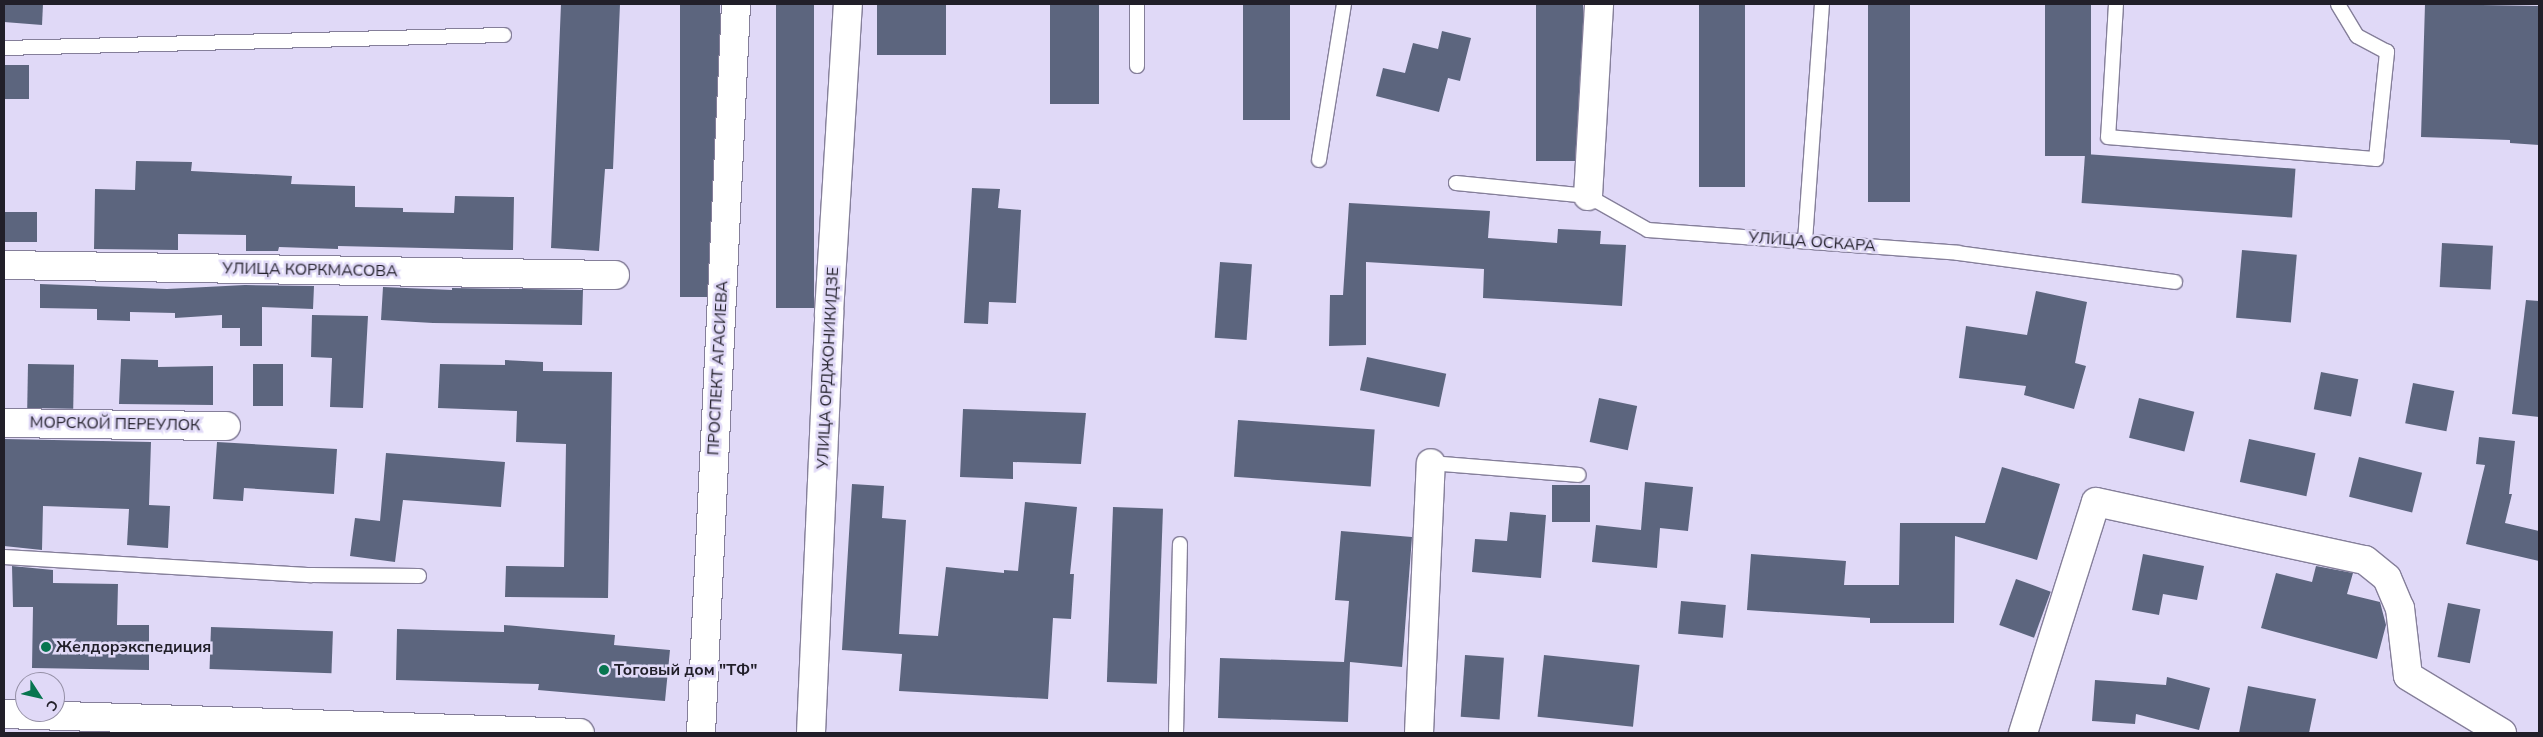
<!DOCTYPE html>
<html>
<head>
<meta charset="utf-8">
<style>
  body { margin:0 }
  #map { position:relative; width:2543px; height:737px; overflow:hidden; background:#e0d9f7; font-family:"Nunito Sans",sans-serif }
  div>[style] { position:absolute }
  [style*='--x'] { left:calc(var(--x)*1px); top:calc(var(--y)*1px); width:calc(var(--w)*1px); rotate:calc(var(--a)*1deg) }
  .building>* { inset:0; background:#5c657e; transform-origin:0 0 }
  .roads { filter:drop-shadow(1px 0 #857f9a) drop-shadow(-1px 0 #857f9a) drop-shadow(0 1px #857f9a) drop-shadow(0 -1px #857f9a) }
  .lane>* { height:14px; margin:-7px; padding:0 7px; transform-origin:7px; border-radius:7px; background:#fff }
  .street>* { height:28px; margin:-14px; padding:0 14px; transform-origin:14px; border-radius:14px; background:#fff }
  .secondary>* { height:28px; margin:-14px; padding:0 14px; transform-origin:14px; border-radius:14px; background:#fff }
  .dots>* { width:14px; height:14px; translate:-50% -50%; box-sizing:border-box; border:2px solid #e0d9f7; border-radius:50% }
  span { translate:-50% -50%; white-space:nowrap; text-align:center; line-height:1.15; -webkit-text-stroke:5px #e0d9f7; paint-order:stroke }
  .street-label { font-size:16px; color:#211f29 }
  .poi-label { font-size:16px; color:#211f29; font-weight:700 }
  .left { translate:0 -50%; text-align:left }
  .frame { position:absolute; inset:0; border:5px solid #211f29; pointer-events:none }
  .north { position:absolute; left:15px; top:672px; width:50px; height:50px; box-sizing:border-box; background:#e0d9f7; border:1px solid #948fa5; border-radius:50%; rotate:125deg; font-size:14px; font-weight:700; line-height:20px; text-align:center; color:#211f29 }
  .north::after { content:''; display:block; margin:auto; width:18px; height:22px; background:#07754f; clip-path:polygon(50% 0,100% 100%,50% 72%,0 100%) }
</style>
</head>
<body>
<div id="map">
  <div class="building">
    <i style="clip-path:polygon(4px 4px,43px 4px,42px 25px,4px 22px)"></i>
    <i style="clip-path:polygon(561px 4px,620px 4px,613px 169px,605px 169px,599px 251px,551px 248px)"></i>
    <i style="left:680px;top:4px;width:40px;height:293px"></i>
    <i style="left:776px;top:4px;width:38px;height:304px"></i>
    <i style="left:877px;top:4px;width:69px;height:51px"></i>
    <i style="left:1050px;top:4px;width:49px;height:100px"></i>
    <i style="left:1243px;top:4px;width:47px;height:116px"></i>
    <i style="left:1536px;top:4px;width:47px;height:157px"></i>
    <i style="left:1699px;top:4px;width:46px;height:183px"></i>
    <i style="left:1868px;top:4px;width:42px;height:198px"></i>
    <i style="left:2045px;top:4px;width:46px;height:152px"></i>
    <i style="clip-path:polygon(2425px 4px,2539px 6px,2539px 145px,2510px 143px,2510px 140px,2421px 137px)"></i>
    <i style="clip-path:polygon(1442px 31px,1471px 38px,1460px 81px,1448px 78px,1439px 112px,1376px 96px,1383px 68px,1405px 73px,1413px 43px,1438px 49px)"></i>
    <i style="left:4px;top:65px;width:25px;height:34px"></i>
    <i style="left:2085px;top:154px;width:211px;height:49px;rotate:4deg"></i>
    <i style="clip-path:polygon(136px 161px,192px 162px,191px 171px,292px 176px,291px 184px,355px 186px,355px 207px,403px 208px,403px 212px,454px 213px,455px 196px,514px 197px,513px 250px,338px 246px,338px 249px,279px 247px,278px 251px,246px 251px,246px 235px,178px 234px,178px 250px,94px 249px,95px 189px,135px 190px)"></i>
    <i style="clip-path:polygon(972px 188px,1000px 189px,998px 208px,1021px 210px,1016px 303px,989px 302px,988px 324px,964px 323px)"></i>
    <i style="clip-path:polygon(1349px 203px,1490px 211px,1488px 238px,1557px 243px,1558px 229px,1601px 231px,1600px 244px,1626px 245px,1622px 306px,1483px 298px,1484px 269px,1366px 262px,1366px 345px,1329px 346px,1330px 295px,1343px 295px)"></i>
    <i style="left:4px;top:212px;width:33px;height:30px"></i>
    <i style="left:2442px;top:243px;width:51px;height:44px;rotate:3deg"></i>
    <i style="left:2242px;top:250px;width:55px;height:68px;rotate:5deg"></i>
    <i style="left:1220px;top:262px;width:32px;height:76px;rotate:4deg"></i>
    <i style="clip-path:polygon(40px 284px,167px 289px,245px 285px,314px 286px,313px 309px,262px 307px,262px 346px,240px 346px,240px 328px,222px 328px,222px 315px,175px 318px,175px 313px,130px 312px,130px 321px,97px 320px,97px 309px,40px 308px)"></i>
    <i style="clip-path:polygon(383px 287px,452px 290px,452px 288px,583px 290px,582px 325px,433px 323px,381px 320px)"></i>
    <i style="clip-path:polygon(2036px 291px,2087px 302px,2075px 363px,2086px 366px,2074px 409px,2024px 395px,2026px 386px,1959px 378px,1966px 326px,2027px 335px)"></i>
    <i style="clip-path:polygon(2526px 300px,2539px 301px,2539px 417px,2512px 414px)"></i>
    <i style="clip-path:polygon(312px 315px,368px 316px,363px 408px,330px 407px,332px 358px,311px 357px)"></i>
    <i style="left:1367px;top:357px;width:81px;height:34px;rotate:12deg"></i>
    <i style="clip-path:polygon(121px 359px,158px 360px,158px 367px,213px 366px,213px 405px,119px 404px)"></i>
    <i style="clip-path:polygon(505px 360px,543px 362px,543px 371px,612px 372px,608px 598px,505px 597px,506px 566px,564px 567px,566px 444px,516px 442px,517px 411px,438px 408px,440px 364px,505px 365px)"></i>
    <i style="left:28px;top:364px;width:46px;height:44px;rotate:1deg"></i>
    <i style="left:253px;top:364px;width:30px;height:42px"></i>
    <i style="left:2321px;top:372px;width:38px;height:38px;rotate:11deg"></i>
    <i style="left:2413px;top:383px;width:42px;height:41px;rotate:11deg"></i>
    <i style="left:1599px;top:398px;width:39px;height:45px;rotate:12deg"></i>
    <i style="left:2139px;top:398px;width:57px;height:41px;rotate:14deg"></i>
    <i style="clip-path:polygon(963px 409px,1086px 413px,1081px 464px,1013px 462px,1013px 479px,960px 477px)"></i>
    <i style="left:1238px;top:420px;width:137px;height:57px;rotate:4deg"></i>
    <i style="clip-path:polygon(2479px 437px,2515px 441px,2509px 494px,2512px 494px,2505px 523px,2539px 531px,2539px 561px,2466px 544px,2485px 465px,2476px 464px)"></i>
    <i style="clip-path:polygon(4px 439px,151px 442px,149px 505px,170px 506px,168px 548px,127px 545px,129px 509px,43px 506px,42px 550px,4px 546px)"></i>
    <i style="left:2249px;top:439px;width:68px;height:44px;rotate:12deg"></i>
    <i style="clip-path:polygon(217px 442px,337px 449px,334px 494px,244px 488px,243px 501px,213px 499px)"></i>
    <i style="clip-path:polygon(386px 453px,505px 462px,501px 507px,403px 500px,395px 562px,350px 556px,355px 518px,380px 521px)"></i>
    <i style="left:2359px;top:457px;width:65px;height:41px;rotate:14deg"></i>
    <i style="clip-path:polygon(2002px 467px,2060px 484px,2037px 560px,1955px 536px,1954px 623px,1870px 623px,1870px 618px,1747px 610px,1751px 554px,1846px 561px,1844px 585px,1899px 585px,1900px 523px,1985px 523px)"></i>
    <i style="clip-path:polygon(1645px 482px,1693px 487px,1688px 531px,1660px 528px,1657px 568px,1592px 562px,1596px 525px,1641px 530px)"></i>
    <i style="clip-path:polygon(852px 484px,884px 486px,882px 518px,906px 520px,899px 634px,938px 636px,946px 567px,1004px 573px,1004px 570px,1018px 571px,1025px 502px,1077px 507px,1070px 574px,1074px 574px,1071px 619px,1053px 618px,1048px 699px,899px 691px,902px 654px,842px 650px)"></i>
    <i style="left:1552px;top:485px;width:38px;height:37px"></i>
    <i style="left:1113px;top:507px;width:50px;height:175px;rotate:2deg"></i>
    <i style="clip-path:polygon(1510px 512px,1546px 515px,1541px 578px,1472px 572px,1475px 539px,1507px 541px)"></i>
    <i style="clip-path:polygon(1341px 531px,1412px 537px,1402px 667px,1350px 662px,1348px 722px,1218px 718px,1220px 658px,1344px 662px,1349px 601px,1335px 600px)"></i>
    <i style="clip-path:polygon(2143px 554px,2204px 566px,2197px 600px,2163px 594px,2159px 615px,2132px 610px)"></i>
    <i style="clip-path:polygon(12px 566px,53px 570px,53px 583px,118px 584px,117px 625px,149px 625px,149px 670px,32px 668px,33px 607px,13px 607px)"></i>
    <i style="clip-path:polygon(2316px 566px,2353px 573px,2347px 594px,2380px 602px,2386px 625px,2377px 659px,2261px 628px,2276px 573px,2312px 582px)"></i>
    <i style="left:2016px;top:579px;width:37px;height:49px;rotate:20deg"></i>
    <i style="left:1681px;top:601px;width:45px;height:33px;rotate:5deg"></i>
    <i style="left:2448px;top:603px;width:33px;height:55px;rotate:11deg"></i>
    <i style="clip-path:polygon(504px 625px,615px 635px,614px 645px,670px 650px,665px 701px,538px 690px,539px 684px,396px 680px,397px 629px,504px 632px)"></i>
    <i style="left:211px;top:627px;width:122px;height:42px;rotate:2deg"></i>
    <i style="left:1465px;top:655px;width:39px;height:62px;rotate:4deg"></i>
    <i style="left:1544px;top:655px;width:96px;height:62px;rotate:6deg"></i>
    <i style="clip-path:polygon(2167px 677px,2210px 688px,2199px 730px,2136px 714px,2135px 724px,2092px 721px,2095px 680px,2166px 685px)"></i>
    <i style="clip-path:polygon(2248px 686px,2316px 699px,2309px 733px,2239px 733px)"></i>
  </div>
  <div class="roads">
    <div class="lane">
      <i style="--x:2116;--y:4;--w:133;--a:93.4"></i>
      <i style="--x:2108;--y:137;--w:269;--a:4.7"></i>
      <i style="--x:2376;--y:159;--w:108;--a:-84.1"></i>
      <i style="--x:2387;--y:52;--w:34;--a:-152"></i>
      <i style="--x:2357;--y:36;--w:37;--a:-121"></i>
      <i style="--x:4;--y:48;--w:500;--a:-1.49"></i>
      <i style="--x:1137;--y:66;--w:62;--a:-90"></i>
      <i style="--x:1319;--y:160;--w:158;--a:-80.9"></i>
      <i style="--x:1456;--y:183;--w:133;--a:5.6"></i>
      <i style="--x:1588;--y:196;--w:69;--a:29.5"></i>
      <i style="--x:1648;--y:230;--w:311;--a:4.2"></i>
      <i style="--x:1958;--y:253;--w:219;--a:7.6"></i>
      <i style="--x:1805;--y:241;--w:238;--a:-85.9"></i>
      <i style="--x:1431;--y:463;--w:148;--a:4.6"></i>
      <i style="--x:4;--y:557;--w:308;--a:3.4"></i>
      <i style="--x:311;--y:575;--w:108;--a:0.5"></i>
      <i style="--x:1176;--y:733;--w:189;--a:-88.8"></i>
    </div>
    <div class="street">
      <i style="--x:1588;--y:196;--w:192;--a:-86.7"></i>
      <i style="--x:4;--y:265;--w:611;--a:0.94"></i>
      <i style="--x:4;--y:423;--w:222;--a:0.8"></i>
      <i style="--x:4;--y:714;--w:576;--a:1.89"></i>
      <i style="--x:811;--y:733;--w:420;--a:-87.5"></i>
      <i style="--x:829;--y:313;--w:310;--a:-86.5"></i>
      <i style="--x:1419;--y:733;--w:270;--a:-87.5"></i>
      <i style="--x:2023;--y:733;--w:242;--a:-72.5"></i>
      <i style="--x:2096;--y:502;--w:275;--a:12.2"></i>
      <i style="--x:2365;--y:560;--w:28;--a:39"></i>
      <i style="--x:2387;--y:578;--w:33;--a:67"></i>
      <i style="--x:2400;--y:608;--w:68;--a:83.3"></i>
      <i style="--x:2408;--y:676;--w:110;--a:31.2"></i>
    </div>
    <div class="secondary">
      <i style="--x:701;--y:733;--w:730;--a:-87.25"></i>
    </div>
  </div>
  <div class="dots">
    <i style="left:46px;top:647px;background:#07754f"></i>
    <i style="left:604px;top:670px;background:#07754f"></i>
  </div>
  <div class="street-label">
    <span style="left:1812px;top:242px;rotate:4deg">УЛИЦА ОСКАРА</span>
    <span style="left:310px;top:270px;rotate:1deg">УЛИЦА КОРКМАСОВА</span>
    <span style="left:718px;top:368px;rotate:-87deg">ПРОСПЕКТ АГАСИЕВА</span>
    <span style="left:828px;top:368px;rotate:-87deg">УЛИЦА ОРДЖОНИКИДЗЕ</span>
    <span style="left:115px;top:424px;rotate:1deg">МОРСКОЙ ПЕРЕУЛОК</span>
  </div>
  <div class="poi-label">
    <span class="left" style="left:56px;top:647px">Желдорэкспедиция</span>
    <span class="left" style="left:614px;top:670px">Тоговый дом "ТФ"</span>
  </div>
  <div class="frame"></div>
  <div class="north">С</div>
</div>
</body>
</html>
